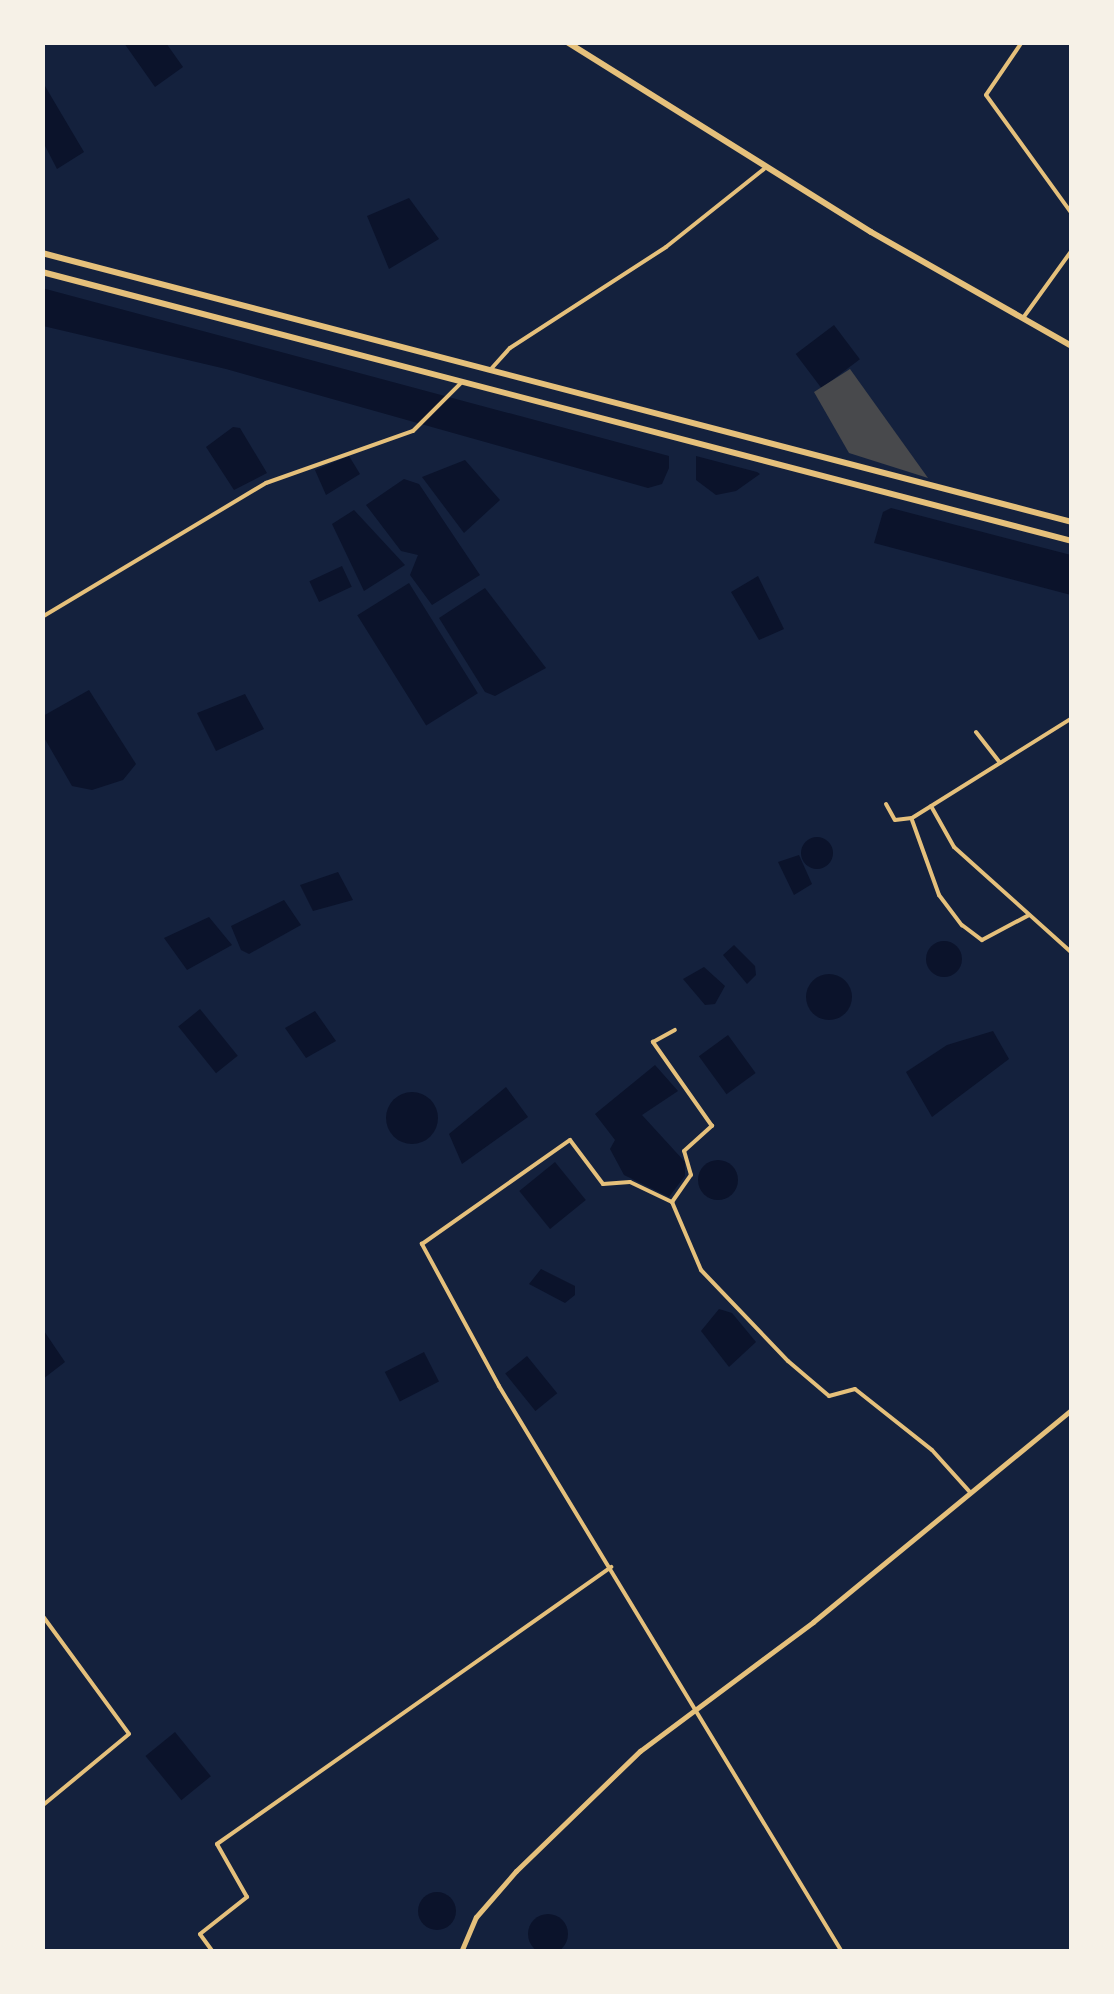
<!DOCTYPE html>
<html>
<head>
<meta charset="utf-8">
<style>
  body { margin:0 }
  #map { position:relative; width:1114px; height:1994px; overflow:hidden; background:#14213d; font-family:"Space Grotesk",sans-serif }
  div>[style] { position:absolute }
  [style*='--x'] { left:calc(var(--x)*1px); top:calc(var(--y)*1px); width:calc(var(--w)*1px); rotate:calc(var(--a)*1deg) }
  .water>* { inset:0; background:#0b132b; transform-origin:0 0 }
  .round { border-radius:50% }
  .building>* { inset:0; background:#48494c }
  .minor>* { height:4px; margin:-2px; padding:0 2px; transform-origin:2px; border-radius:2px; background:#e5c07b }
  .secondary>* { height:5px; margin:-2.5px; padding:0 2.5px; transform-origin:2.5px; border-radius:2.5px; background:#e5c07b }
  .trunk>* { height:6px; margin:-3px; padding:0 3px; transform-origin:3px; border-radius:3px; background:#e5c07b }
  span { translate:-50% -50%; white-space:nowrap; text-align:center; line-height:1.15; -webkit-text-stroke:10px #f6f1e7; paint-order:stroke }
  .frame { position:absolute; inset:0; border:45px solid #f6f1e7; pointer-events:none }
</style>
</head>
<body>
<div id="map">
  <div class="water">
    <i style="clip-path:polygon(124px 43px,166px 43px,183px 67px,155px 87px)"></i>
    <i style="clip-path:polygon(42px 81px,84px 152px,57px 169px,43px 142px)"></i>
    <i style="clip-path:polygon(409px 198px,439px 239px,389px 269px,367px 216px)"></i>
    <i style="clip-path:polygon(42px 288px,669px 456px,669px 468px,662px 484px,648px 488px,226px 369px,43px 326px)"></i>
    <i style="left:834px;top:325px;width:43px;height:48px;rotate:53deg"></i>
    <i style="clip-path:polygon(233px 427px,240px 428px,267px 473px,234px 490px,206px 447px)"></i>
    <i style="clip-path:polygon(349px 456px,360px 474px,326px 495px,315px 470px)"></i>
    <i style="clip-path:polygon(696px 456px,757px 472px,760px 474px,736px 491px,716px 495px,696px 480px)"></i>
    <i style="clip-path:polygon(465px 460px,500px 500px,464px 533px,422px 477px)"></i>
    <i style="clip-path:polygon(404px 479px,419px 484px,480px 575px,432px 605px,410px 575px,418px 555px,401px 551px,366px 505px)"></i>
    <i style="clip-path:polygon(891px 508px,1071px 555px,1071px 595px,874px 543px,883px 512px)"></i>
    <i style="clip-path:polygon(354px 510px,405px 565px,364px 591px,332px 524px)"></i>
    <i style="left:342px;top:566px;width:23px;height:36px;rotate:65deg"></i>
    <i style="clip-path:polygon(758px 576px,784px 629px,759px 640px,731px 592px)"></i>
    <i style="left:409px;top:583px;width:130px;height:61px;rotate:58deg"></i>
    <i style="clip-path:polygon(485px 588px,546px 668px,495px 696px,485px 692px,439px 618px)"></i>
    <i style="clip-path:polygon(89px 690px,136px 764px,123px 780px,92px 790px,72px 786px,42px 734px,43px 716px)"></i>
    <i style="clip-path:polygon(245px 694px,264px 729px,216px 751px,197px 713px)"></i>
    <i class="round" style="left:801px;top:837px;width:32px;height:32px"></i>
    <i style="clip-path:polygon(799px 855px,812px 884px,794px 895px,778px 862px)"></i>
    <i style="clip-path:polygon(338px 872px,353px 900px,313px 911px,300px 885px)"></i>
    <i style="clip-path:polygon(284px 900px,301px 925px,249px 954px,241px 950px,231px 926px)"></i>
    <i style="clip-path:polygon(209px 917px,232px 945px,187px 970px,164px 938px)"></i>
    <i class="round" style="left:926px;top:941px;width:36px;height:36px"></i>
    <i style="clip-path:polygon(734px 945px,755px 966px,756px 975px,747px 984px,723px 955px)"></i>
    <i style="clip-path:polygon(704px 967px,725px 986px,715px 1004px,705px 1005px,683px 979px)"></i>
    <i class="round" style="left:806px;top:974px;width:46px;height:46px"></i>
    <i style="left:200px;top:1009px;width:60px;height:28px;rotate:51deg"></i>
    <i style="clip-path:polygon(315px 1011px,336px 1041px,306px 1058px,285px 1028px)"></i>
    <i style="clip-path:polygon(993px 1031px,1009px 1059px,932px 1117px,906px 1072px,947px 1045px)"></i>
    <i style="left:728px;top:1035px;width:47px;height:36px;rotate:54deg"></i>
    <i style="clip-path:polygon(655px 1065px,678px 1091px,642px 1115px,685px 1162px,685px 1176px,669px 1197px,624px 1175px,610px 1149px,615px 1140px,595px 1114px)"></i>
    <i style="clip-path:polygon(506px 1087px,528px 1117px,462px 1164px,449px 1134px)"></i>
    <i class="round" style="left:386px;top:1092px;width:52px;height:52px"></i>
    <i class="round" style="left:698px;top:1160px;width:40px;height:40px"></i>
    <i style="left:555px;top:1162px;width:49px;height:46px;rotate:51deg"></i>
    <i style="clip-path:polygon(541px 1269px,575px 1286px,575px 1295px,565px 1303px,529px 1284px)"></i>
    <i style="clip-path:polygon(719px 1309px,732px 1313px,756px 1342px,729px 1367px,701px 1331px)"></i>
    <i style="clip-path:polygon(42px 1328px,65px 1362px,43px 1379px,42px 1379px)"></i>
    <i style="left:424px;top:1352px;width:33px;height:44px;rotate:63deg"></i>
    <i style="left:527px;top:1356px;width:48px;height:28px;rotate:51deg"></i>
    <i style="left:175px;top:1732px;width:57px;height:38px;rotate:51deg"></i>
    <i class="round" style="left:418px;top:1892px;width:38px;height:38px"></i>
    <i class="round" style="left:528px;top:1914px;width:40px;height:40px"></i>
  </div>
  <div class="building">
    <i style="clip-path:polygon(850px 369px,928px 478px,849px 453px,814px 392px)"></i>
  </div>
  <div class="minor">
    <i style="--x:1022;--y:42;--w:64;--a:124.2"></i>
    <i style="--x:986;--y:95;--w:147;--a:54.1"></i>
    <i style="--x:1023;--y:318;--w:84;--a:-54.2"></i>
    <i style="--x:491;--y:369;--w:28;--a:-48"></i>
    <i style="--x:510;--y:348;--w:186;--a:-32.9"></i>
    <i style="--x:666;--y:247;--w:125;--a:-38.5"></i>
    <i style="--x:42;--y:617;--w:261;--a:-30.9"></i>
    <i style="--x:266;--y:483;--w:156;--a:-19.5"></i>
    <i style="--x:413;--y:431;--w:68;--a:-45"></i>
    <i style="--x:976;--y:732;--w:39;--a:52"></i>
    <i style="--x:886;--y:804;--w:18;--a:61"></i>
    <i style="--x:895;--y:820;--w:17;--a:-7"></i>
    <i style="--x:912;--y:818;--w:189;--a:-32"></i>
    <i style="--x:931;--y:806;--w:47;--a:60.7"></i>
    <i style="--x:954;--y:847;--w:159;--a:41.9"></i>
    <i style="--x:912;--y:820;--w:80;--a:70.2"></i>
    <i style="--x:939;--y:895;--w:38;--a:53"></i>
    <i style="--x:962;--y:925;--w:25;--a:37"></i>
    <i style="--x:982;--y:940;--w:53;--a:-28"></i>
    <i style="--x:672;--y:1202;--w:33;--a:-55"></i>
    <i style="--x:691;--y:1175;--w:25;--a:-106"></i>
    <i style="--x:684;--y:1151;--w:38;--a:-42"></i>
    <i style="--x:712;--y:1126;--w:103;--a:-125.1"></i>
    <i style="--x:653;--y:1042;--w:25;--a:-29"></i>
    <i style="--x:42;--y:1615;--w:147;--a:53.8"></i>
    <i style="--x:129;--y:1734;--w:113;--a:140.4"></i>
    <i style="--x:213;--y:1952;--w:22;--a:-126"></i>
    <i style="--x:200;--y:1934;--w:60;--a:-38.2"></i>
    <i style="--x:247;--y:1897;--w:61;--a:-119.5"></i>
    <i style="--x:217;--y:1844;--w:482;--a:-35.1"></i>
    <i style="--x:842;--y:1952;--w:662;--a:-121.22"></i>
    <i style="--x:499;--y:1386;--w:162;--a:-118.5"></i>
    <i style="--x:422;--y:1244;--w:181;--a:-35.1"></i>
    <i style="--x:570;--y:1140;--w:55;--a:53.1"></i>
    <i style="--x:603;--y:1184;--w:27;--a:-4"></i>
    <i style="--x:630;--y:1182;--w:47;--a:25.5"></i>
    <i style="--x:672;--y:1202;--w:74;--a:66.9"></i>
    <i style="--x:701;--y:1270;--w:126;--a:46.3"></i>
    <i style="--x:788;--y:1361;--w:54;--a:40.5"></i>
    <i style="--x:829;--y:1396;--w:27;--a:-15"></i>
    <i style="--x:855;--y:1389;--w:98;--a:38.4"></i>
    <i style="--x:932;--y:1450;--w:57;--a:47.9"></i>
  </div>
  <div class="secondary">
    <i style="--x:461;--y:1952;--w:38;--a:-67"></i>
    <i style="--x:476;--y:1917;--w:61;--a:-49"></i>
    <i style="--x:516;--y:1871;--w:173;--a:-44.1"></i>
    <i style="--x:640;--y:1751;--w:216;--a:-36.7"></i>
    <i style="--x:813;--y:1622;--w:335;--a:-39.4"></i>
  </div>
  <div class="trunk">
    <i style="--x:567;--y:42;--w:358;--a:32"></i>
    <i style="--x:871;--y:232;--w:231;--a:29.6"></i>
    <i style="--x:42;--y:253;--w:1065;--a:14.64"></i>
    <i style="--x:42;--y:272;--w:1065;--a:14.64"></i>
  </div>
  <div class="frame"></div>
</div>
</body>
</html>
